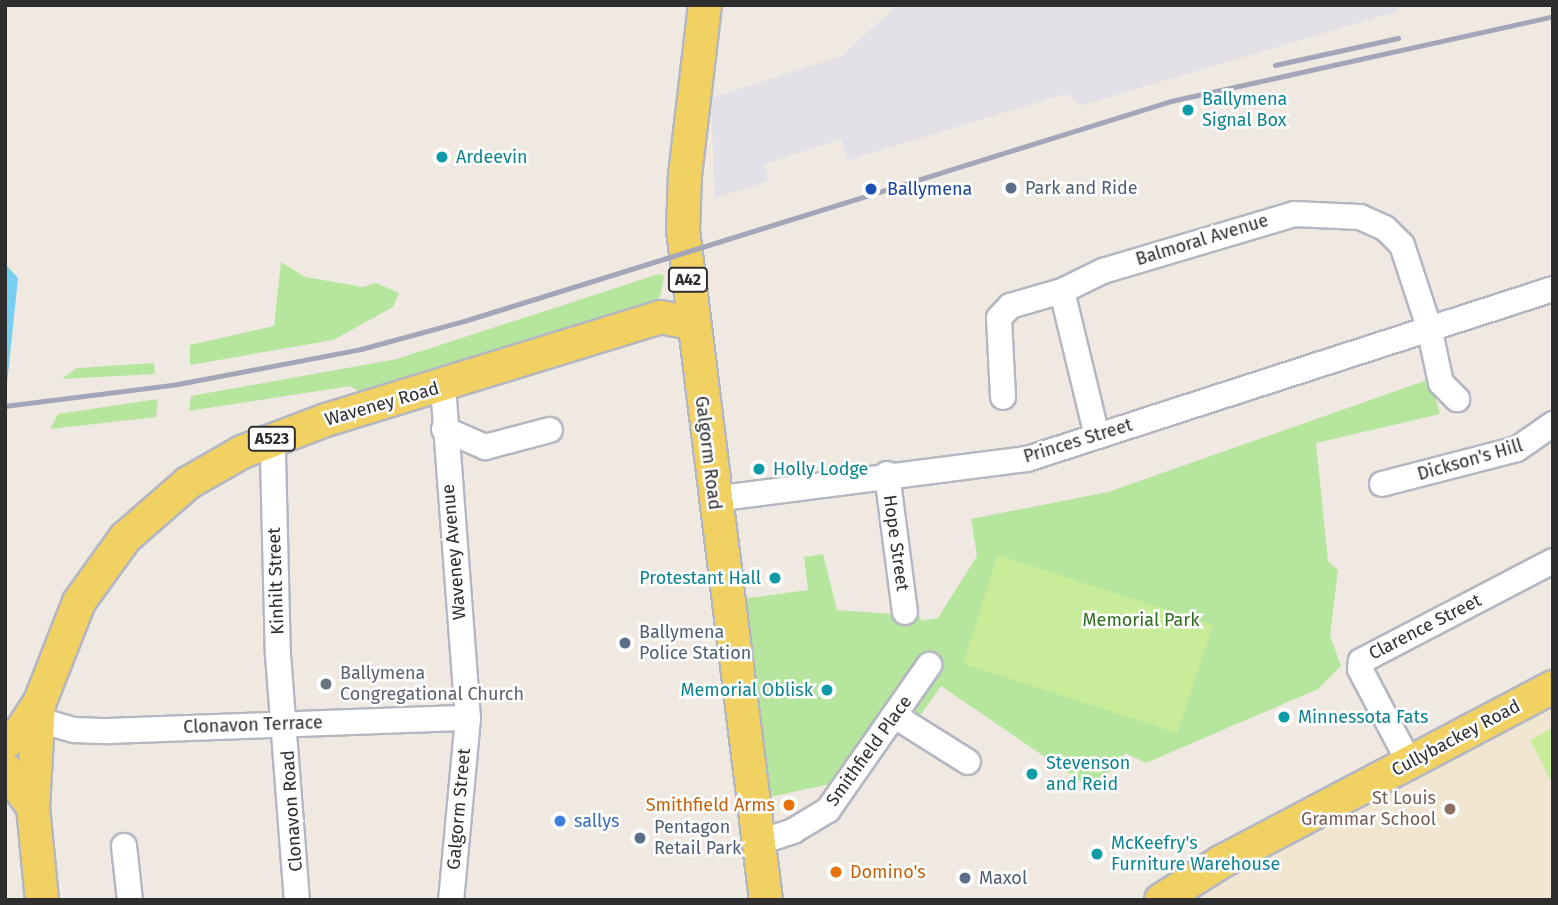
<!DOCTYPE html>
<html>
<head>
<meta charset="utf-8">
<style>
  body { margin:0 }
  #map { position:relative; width:1558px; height:905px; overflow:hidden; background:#efe9e1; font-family:"Fira Sans",sans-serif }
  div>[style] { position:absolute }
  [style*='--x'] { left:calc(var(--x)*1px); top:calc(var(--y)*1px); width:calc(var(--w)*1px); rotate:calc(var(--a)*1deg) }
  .industrial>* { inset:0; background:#e3e1e8 }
  .education>* { inset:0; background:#f0e6d1 }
  .green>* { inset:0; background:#b6e59e }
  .pitch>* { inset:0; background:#c9ec9a; transform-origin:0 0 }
  .water>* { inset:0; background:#75cff0 }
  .roads { filter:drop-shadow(2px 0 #b4b7c1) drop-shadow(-2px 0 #b4b7c1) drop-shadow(0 2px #b4b7c1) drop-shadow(0 -2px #b4b7c1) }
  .minor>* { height:24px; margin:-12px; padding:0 12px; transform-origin:12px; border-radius:12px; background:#fff }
  .major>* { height:32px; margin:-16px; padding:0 16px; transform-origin:16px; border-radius:16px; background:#f2d163 }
  .rail>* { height:5px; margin:-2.5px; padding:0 2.5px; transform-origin:2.5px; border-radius:2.5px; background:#a3a6b8 }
  .dots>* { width:19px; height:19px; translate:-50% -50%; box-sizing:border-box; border:4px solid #fff; border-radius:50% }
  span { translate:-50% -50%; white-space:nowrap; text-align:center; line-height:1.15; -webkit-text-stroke:5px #fff; paint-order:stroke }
  .shield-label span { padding:2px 5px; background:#fff; border:2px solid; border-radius:5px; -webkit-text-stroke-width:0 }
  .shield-label { font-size:16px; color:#2e2e2e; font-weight:700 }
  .culture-label { font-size:18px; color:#0d838f }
  .left { translate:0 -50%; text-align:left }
  .right { translate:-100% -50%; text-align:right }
  .service-label { font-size:18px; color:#4e5e75 }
  .transit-label { font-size:18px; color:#164399 }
  .street-label { font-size:18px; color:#2e2e2e }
  .park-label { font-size:18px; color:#2c6e1b }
  .worship-label { font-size:18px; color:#5b616d }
  .education-label { font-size:18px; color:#785e54 }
  .food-label { font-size:18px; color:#c56008 }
  .shop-label { font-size:18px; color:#366cbe }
  .frame { position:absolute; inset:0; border:7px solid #2e2e2e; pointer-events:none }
</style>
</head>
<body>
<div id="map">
  <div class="industrial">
    <i style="clip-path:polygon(897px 5px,1397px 5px,1398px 11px,1079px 106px,1068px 93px,848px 160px,841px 139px,764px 164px,768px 181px,715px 198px,711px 98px,842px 56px)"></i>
  </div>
  <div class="education">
    <i style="clip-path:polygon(1553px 704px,1553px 900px,1203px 900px,1210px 879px)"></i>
  </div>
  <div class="green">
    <i style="clip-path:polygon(281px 262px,305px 277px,363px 287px,376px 283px,399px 293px,393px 307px,333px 340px,190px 365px,190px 345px,274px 326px)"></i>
    <i style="clip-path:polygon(659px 274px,664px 276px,660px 297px,650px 307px,368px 397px,350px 386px,189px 411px,191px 396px,397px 359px)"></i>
    <i style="clip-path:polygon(154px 363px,155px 374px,62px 379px,77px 368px)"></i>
    <i style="clip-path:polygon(1430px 379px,1440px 414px,1316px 443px,1328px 561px,1338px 570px,1330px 636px,1341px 666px,1318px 689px,1146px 763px,1125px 753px,1120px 766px,1086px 785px,941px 686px,910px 730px,885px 713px,836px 783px,769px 797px,743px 599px,808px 590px,804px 557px,823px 554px,837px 610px,920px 616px,921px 621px,938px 618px,977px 556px,971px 519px,1108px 492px)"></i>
    <i style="clip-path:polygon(158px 399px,156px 417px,50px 429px,58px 414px)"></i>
  </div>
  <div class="pitch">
    <i style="left:998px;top:555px;width:226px;height:114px;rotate:18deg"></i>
    <i style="clip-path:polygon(1553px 728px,1553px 784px,1530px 740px)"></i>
  </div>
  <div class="water">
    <i style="clip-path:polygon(5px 264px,18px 278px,5px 403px)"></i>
  </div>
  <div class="roads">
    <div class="minor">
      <i style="--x:443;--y:386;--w:333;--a:85.7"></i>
      <i style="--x:468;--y:718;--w:183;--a:95.3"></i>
      <i style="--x:1003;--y:397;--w:79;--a:-92.9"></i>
      <i style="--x:999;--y:318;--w:16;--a:-47"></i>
      <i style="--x:1010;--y:306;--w:54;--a:-16.1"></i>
      <i style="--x:444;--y:429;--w:45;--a:23.7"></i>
      <i style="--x:485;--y:447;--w:67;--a:-14.7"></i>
      <i style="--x:1097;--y:436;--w:149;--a:-103.6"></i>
      <i style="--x:1062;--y:291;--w:46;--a:-26"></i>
      <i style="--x:1103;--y:271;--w:199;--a:-16.6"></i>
      <i style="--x:1294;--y:214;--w:66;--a:2.6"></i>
      <i style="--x:1360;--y:217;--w:27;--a:24"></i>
      <i style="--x:1385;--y:228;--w:24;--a:45"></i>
      <i style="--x:1402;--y:245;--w:86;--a:71.8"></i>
      <i style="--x:1429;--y:327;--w:57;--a:77.9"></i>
      <i style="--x:1441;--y:383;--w:23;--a:45"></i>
      <i style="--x:269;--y:440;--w:16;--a:75"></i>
      <i style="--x:273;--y:455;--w:200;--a:88.6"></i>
      <i style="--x:278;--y:655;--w:246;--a:85.6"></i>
      <i style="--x:887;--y:474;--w:139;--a:82.6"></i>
      <i style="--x:1382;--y:484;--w:139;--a:-14.5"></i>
      <i style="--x:1517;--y:449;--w:44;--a:-34.8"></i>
      <i style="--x:714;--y:499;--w:316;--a:-7.3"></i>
      <i style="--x:1027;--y:459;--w:553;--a:-17.91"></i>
      <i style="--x:895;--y:716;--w:86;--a:32.2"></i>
      <i style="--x:39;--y:720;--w:37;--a:16"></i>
      <i style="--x:75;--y:730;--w:33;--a:2"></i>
      <i style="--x:108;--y:731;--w:360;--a:-2.1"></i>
      <i style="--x:1409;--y:762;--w:105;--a:-117.8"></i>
      <i style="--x:1360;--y:669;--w:8;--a:-83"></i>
      <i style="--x:1361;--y:661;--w:216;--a:-27.5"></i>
      <i style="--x:760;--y:842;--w:35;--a:-18"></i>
      <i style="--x:793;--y:831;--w:41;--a:-31"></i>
      <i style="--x:828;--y:810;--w:177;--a:-55.1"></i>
      <i style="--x:124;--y:846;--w:54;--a:83.7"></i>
    </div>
    <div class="major">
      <i style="--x:705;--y:5;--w:170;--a:96.7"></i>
      <i style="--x:685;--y:174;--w:56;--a:92"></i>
      <i style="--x:683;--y:230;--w:675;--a:82.94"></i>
      <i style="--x:5;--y:743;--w:20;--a:-37"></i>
      <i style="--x:21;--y:731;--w:31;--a:-57"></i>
      <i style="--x:5;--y:769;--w:47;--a:53.6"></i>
      <i style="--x:33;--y:807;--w:93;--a:84.5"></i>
      <i style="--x:33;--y:807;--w:103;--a:-86.7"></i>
      <i style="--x:39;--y:704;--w:110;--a:-68.6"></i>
      <i style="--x:79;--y:602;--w:79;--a:-54.3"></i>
      <i style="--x:125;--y:538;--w:84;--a:-41.1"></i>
      <i style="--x:188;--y:483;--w:62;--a:-29.9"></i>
      <i style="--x:242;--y:452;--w:90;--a:-20.9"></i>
      <i style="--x:326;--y:420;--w:350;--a:-17.1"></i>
      <i style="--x:660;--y:317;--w:33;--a:11"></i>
      <i style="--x:1161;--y:900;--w:71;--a:-32.3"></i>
      <i style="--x:1221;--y:862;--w:375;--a:-27.8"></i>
    </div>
  </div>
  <div class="rail">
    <i style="--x:1275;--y:65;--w:126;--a:-12.4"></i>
    <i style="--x:5;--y:406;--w:174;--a:-7.2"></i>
    <i style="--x:178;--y:384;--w:186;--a:-10.8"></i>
    <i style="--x:361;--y:349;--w:107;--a:-15.2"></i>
    <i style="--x:464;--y:321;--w:740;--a:-17.28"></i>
    <i style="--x:1171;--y:101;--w:391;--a:-12.5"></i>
  </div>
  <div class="dots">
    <i style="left:1188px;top:110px;background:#0f9aa8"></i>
    <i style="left:442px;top:157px;background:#0f9aa8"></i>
    <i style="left:1011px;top:188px;background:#5c6f8a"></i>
    <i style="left:871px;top:189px;background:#1a4fb4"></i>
    <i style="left:759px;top:469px;background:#0f9aa8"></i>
    <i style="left:775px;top:578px;background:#0f9aa8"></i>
    <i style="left:625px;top:643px;background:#5c6f8a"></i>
    <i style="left:326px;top:684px;background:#6b7280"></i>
    <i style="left:827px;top:690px;background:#0f9aa8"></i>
    <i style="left:1284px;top:717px;background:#0f9aa8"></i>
    <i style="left:1032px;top:774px;background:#0f9aa8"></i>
    <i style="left:789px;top:805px;background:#e8710a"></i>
    <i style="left:1450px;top:809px;background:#8d6e63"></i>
    <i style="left:560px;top:821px;background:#3f7fe0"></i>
    <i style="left:640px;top:838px;background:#5c6f8a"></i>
    <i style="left:1097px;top:854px;background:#0f9aa8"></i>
    <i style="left:836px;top:872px;background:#e8710a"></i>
    <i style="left:965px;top:878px;background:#5c6f8a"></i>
  </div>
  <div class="shield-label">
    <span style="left:688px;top:280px">A42</span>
    <span style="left:272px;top:439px">A523</span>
  </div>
  <div class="culture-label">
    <span class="left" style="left:1202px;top:110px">Ballymena<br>Signal Box</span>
    <span class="left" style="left:456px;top:157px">Ardeevin</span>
    <span class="left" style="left:773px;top:469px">Holly Lodge</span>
    <span class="right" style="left:761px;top:578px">Protestant Hall</span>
    <span class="right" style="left:813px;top:690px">Memorial Oblisk</span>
    <span class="left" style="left:1298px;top:717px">Minnessota Fats</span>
    <span class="left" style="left:1046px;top:774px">Stevenson<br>and Reid</span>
    <span class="left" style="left:1111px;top:854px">McKeefry's<br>Furniture Warehouse</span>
  </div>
  <div class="service-label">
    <span class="left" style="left:1025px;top:188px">Park and Ride</span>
    <span class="left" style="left:639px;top:643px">Ballymena<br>Police Station</span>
    <span class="left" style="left:654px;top:838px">Pentagon<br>Retail Park</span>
    <span class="left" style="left:979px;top:878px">Maxol</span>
  </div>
  <div class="transit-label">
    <span class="left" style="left:887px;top:189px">Ballymena</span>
  </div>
  <div class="street-label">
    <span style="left:1202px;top:240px;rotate:-17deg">Balmoral Avenue</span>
    <span style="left:382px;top:404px;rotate:-16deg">Waveney Road</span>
    <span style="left:1078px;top:441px;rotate:-17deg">Princes Street</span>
    <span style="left:708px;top:453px;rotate:83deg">Galgorm Road</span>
    <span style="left:1470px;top:460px;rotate:-16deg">Dickson's Hill</span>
    <span style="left:896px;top:543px;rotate:82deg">Hope Street</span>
    <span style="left:454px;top:552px;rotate:-95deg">Waveney Avenue</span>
    <span style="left:276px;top:581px;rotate:-92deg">Kinhilt Street</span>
    <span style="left:1425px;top:627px;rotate:-27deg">Clarence Street</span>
    <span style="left:253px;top:725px;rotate:-2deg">Clonavon Terrace</span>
    <span style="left:1456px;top:738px;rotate:-28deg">Cullybackey Road</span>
    <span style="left:869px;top:751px;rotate:-54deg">Smithfield Place</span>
    <span style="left:459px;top:809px;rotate:-85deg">Galgorm Street</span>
    <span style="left:292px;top:811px;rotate:-94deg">Clonavon Road</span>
  </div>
  <div class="park-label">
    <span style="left:1141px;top:620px">Memorial Park</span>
  </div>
  <div class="worship-label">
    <span class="left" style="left:340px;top:684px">Ballymena<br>Congregational Church</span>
  </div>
  <div class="education-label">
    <span class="right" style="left:1436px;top:809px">St Louis<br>Grammar School</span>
  </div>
  <div class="food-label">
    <span class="right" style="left:775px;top:805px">Smithfield Arms</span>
    <span class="left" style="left:850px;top:872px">Domino's</span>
  </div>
  <div class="shop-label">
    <span class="left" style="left:574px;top:821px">sallys</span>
  </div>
  <div class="frame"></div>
</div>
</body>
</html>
